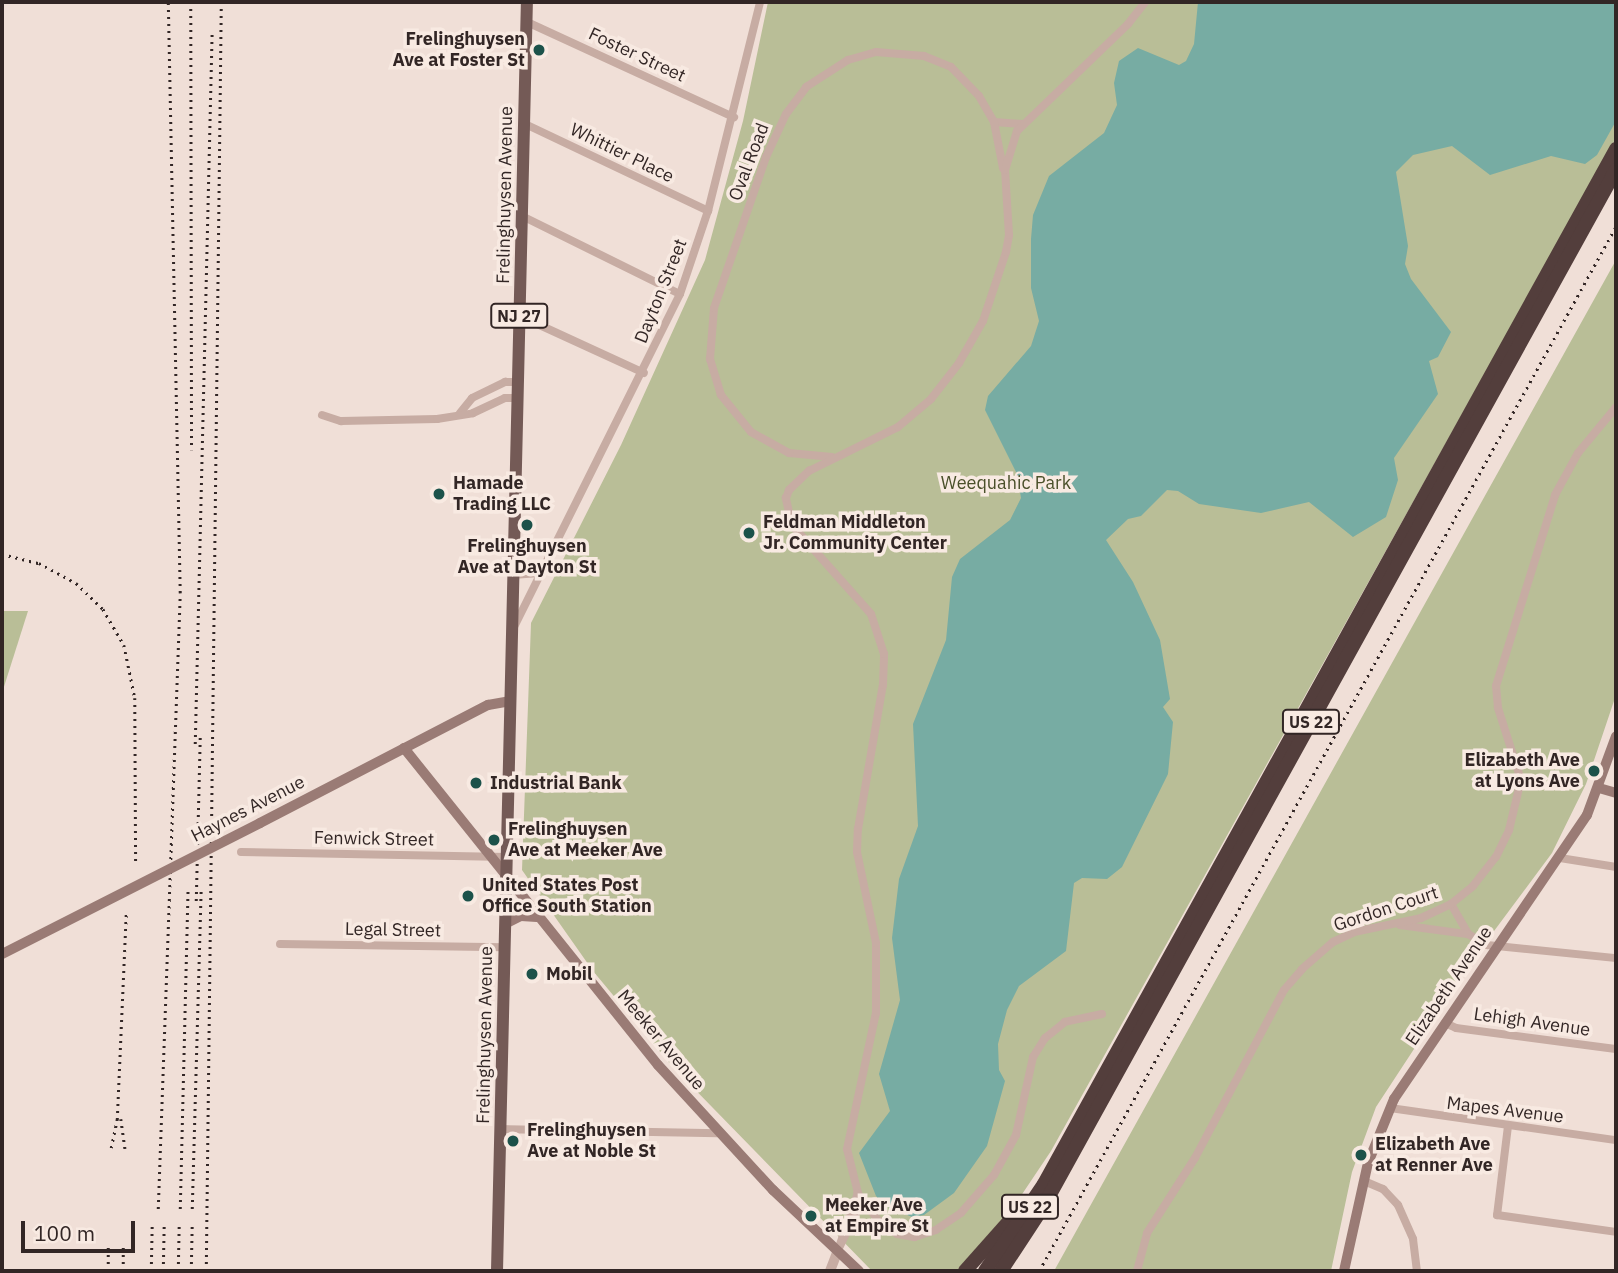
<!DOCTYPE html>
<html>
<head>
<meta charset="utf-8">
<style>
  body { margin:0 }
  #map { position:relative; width:1618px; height:1273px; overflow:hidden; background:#f0dfd7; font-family:"IBM Plex Sans",sans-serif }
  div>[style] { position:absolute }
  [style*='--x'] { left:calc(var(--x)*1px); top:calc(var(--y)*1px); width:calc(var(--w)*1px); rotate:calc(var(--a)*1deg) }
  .green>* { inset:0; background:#b9be97 }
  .water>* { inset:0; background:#77aca3 }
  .minor>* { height:8px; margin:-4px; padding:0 4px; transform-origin:4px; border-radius:4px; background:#c7aca3 }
  .tertiary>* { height:10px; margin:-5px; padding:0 5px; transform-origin:5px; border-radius:5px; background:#c7aca3 }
  .secondary>* { height:10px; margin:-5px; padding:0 5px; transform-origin:5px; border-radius:5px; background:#9a7b75 }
  .primary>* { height:12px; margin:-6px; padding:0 6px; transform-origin:6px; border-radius:6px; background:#745a56 }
  .motorway>* { height:14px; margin:-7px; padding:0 7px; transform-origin:7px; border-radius:7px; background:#533e3c }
  .rail>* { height:2.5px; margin-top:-1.25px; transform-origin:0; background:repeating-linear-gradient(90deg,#322625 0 2px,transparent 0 7px) }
  .secondary-bridge>* { height:10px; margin:-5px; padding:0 5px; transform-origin:5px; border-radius:5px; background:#9a7b75 }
  .dots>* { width:19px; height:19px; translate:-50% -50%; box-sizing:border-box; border:4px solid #f8eae2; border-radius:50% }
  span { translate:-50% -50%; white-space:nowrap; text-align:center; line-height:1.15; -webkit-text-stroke:7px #f8eae2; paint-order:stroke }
  .shield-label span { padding:2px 5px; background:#f8eae2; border:2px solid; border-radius:5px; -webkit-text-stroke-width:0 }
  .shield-label { font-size:16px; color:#322625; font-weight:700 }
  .poi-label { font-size:18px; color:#322625; font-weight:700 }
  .right { translate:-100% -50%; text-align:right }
  .left { translate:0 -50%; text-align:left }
  .street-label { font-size:18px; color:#322625 }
  .park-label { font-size:18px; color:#4a502a }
  .frame { position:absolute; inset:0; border:4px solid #322625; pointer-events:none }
  .scale { position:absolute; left:21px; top:1221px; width:114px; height:32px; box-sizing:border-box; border:4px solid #322625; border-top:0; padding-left:9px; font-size:21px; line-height:24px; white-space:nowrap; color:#322625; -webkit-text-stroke:5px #f8eae2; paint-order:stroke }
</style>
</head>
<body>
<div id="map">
  <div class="green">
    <i style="clip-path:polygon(768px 2px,1616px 2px,1616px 138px,1610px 149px,1051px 1151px,1004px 1221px,959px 1271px,872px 1271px,672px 1066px,593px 971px,522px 870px,531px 623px,621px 445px,705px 260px,743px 121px)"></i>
    <i style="clip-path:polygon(1616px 260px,1616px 695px,1586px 784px,1552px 853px,1471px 962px,1376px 1107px,1352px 1172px,1331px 1271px,1054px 1271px)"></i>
    <i style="clip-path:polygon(2px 611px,28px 611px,2px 693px)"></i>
  </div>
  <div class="water">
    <i style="clip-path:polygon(1198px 2px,1616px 2px,1616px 121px,1597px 155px,1585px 164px,1551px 156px,1490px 175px,1452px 146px,1413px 155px,1396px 172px,1408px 246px,1405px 264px,1411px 279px,1451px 332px,1438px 357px,1429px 361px,1438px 394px,1394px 458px,1398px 480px,1386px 517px,1353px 537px,1309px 502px,1261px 513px,1199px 504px,1178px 491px,1167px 490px,1141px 516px,1128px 519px,1106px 540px,1133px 582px,1160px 640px,1170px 699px,1163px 707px,1173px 722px,1168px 774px,1122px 867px,1107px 879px,1082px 878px,1074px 883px,1066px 951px,1019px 986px,1007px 1010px,998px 1044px,999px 1070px,1005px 1081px,987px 1146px,954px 1193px,924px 1215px,912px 1217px,886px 1206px,876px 1196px,859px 1153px,890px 1111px,879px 1074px,900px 1000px,892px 938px,899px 879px,918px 826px,913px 724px,946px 640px,952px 577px,960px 559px,1010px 520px,1021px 498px,1017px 474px,985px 410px,988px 396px,1031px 346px,1039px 321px,1031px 288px,1031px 239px,1033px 215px,1049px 176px,1104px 133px,1117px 105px,1114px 83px,1119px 61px,1138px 48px,1179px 65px,1186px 61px,1194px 44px)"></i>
  </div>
  <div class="minor">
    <i style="--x:527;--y:22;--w:228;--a:24.7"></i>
    <i style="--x:994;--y:122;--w:28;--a:4"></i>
    <i style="--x:523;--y:123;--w:205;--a:25.4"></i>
    <i style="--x:522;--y:216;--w:176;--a:26.3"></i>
    <i style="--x:519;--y:322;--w:14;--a:0"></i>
    <i style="--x:533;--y:322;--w:122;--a:24.7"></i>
    <i style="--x:460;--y:413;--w:19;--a:-51"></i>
    <i style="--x:472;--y:398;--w:37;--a:-26"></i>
    <i style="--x:505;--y:382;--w:13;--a:0"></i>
    <i style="--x:322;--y:415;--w:20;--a:18"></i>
    <i style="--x:341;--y:421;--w:96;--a:-1.2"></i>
    <i style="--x:437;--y:419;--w:36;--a:-9"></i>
    <i style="--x:473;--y:413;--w:35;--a:-25"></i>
    <i style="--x:505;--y:398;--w:12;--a:0"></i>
    <i style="--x:832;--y:457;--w:43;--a:-174.7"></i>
    <i style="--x:789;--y:453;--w:43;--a:-151.1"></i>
    <i style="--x:751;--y:432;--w:48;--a:-129"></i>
    <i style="--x:721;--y:395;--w:38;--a:-107"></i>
    <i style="--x:710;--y:359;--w:51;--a:-85.5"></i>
    <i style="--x:714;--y:308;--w:160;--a:-71"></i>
    <i style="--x:766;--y:157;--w:47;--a:-65.1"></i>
    <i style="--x:786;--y:114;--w:34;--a:-53"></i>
    <i style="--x:806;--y:87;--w:50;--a:-32.7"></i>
    <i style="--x:848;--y:60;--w:29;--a:-16"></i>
    <i style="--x:876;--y:52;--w:48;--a:4.8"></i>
    <i style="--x:924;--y:56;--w:29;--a:22"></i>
    <i style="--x:951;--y:67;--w:40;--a:46"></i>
    <i style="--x:979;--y:96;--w:30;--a:60"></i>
    <i style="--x:994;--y:122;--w:47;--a:78.9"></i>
    <i style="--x:512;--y:575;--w:28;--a:-4"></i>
    <i style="--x:513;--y:629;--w:374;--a:-63.5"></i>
    <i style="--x:680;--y:294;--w:88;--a:-71.4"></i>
    <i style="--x:708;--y:211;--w:215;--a:-76"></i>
    <i style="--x:241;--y:852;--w:266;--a:1.1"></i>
    <i style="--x:1560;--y:858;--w:57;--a:9.1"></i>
    <i style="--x:1451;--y:904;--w:34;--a:60"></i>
    <i style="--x:1468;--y:934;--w:22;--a:30"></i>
    <i style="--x:1487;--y:945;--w:130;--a:5.8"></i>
    <i style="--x:1400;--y:925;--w:68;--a:7.7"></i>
    <i style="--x:280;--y:944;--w:224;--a:0.8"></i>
    <i style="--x:1102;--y:1014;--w:38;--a:168"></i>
    <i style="--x:1065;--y:1022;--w:26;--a:141"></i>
    <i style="--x:1045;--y:1038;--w:22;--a:122"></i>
    <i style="--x:1033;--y:1057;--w:80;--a:102.3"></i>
    <i style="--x:1016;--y:1135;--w:46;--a:118.8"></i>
    <i style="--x:994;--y:1175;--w:50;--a:131"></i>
    <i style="--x:961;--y:1213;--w:30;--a:146"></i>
    <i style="--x:936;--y:1230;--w:23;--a:162"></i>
    <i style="--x:914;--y:1237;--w:17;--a:-170"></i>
    <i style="--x:897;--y:1234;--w:24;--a:-144"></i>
    <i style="--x:878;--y:1220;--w:34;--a:-127"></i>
    <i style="--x:858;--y:1193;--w:45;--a:-104"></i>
    <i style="--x:847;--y:1149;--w:139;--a:-78"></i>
    <i style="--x:876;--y:1013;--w:70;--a:-90"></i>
    <i style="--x:876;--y:943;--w:93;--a:-101.8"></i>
    <i style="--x:857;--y:852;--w:23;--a:-88"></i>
    <i style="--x:858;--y:829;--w:146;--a:-80.2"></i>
    <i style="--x:883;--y:685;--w:31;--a:-88"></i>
    <i style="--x:884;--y:654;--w:42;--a:-108"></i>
    <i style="--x:871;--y:614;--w:119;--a:-131.6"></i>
    <i style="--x:792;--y:525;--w:28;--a:-103"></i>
    <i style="--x:786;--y:498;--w:9;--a:-69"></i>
    <i style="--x:789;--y:490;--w:28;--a:-44"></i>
    <i style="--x:809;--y:471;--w:99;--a:-26.3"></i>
    <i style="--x:898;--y:427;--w:43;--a:-40.3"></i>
    <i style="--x:931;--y:399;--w:46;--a:-52.1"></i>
    <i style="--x:959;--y:363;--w:48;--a:-60.3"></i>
    <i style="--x:983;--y:321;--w:73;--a:-71.6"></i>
    <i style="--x:1006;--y:252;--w:17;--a:-80"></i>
    <i style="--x:1009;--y:235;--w:65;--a:-93.5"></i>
    <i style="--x:1005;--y:170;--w:41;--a:-72.9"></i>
    <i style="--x:1017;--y:131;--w:154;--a:-43.9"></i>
    <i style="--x:1128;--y:24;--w:28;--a:-52"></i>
    <i style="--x:1445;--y:1023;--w:12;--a:24"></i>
    <i style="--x:1456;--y:1028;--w:161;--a:7.5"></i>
    <i style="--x:1390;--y:1108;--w:228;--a:8.1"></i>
    <i style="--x:1508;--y:1126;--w:90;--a:97"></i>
    <i style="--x:1497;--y:1215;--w:120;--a:8.1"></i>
    <i style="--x:500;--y:1129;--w:218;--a:1.1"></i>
    <i style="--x:1364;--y:1181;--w:21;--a:23"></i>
    <i style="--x:1383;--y:1189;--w:22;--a:47"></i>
    <i style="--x:1398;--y:1205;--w:37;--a:66"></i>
    <i style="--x:1413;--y:1239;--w:32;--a:83"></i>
    <i style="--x:839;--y:1248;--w:52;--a:-63.9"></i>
    <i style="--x:838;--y:1250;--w:60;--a:-70.7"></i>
    <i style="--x:1137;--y:1271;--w:39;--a:-75"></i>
    <i style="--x:1147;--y:1233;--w:89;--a:-57.4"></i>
    <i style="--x:1195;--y:1158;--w:190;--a:-62.1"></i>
    <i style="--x:1284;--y:990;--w:28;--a:-49"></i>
    <i style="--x:1302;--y:969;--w:41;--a:-41.1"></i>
    <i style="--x:1333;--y:942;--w:23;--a:-25"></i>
    <i style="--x:1354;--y:932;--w:68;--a:-11.8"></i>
    <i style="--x:1421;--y:918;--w:33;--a:-25"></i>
    <i style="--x:1451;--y:904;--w:28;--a:-39"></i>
    <i style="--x:1473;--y:886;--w:37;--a:-52"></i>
    <i style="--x:1496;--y:857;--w:30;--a:-64"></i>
    <i style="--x:1509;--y:830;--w:51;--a:-76.5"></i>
    <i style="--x:1521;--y:780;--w:76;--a:-107.7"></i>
    <i style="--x:1498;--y:708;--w:22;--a:-95"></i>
    <i style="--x:1496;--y:686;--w:200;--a:-72.8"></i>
    <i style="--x:1555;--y:495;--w:48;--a:-61.3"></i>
    <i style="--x:1578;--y:453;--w:60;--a:-50.4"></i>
  </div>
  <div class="tertiary">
    <i style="--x:830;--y:1271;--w:22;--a:-69"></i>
  </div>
  <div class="secondary">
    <i style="--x:404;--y:748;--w:406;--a:51.3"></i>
    <i style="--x:658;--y:1065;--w:170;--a:47.4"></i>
    <i style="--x:773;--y:1190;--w:118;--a:43.3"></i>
    <i style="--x:1599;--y:788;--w:18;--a:16"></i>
    <i style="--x:260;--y:823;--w:257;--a:-27.4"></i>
    <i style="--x:488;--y:705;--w:23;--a:-10"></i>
    <i style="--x:505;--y:924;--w:18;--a:-27"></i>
    <i style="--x:521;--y:916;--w:16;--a:4"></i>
    <i style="--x:1344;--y:1271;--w:111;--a:-77.5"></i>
    <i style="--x:1368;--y:1163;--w:69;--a:-67.9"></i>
    <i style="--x:1394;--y:1099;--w:343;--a:-55.8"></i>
    <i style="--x:1587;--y:815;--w:84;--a:-69.8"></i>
  </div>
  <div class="primary">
    <i style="--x:497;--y:1271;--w:1269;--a:-88.65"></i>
  </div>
  <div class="motorway">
    <i style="--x:965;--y:1271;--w:83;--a:-48.4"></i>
    <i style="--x:985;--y:1271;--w:105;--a:-55.9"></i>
    <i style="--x:1044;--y:1184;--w:1183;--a:-61.07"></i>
    <i style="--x:1001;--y:1271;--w:77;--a:-56.7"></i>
    <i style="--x:1043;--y:1207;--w:1185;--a:-61.08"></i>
  </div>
  <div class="rail">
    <i style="--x:191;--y:2;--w:448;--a:89.9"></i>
    <i style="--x:2;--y:554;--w:38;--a:14"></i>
    <i style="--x:39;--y:563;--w:42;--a:28.4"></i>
    <i style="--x:76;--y:583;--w:37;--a:44"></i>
    <i style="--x:103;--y:609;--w:42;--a:59.7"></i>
    <i style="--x:124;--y:645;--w:54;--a:78.3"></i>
    <i style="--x:135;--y:698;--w:167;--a:89.7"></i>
    <i style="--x:195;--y:744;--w:714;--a:-88.64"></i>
    <i style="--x:196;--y:901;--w:168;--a:-88.6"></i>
    <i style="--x:121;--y:1119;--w:30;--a:82"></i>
    <i style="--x:111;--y:1148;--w:29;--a:-78"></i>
    <i style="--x:117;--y:1120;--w:208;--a:-87.5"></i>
    <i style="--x:158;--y:1209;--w:616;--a:-87.95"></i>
    <i style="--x:180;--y:593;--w:591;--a:-91.16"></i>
    <i style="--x:180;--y:1209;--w:322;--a:-88.6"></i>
    <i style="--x:192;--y:1209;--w:318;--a:-88.4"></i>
    <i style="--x:108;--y:1271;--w:25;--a:-90"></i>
    <i style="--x:123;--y:1271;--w:25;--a:-90"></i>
    <i style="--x:151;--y:1271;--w:47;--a:-88.8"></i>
    <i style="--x:163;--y:1271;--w:47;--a:-88.8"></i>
    <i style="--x:178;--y:1271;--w:46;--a:-88.8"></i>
    <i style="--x:191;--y:1271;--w:46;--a:-88.8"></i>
    <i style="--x:206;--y:1271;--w:1269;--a:-89.32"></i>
    <i style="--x:1039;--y:1271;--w:1194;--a:-61.09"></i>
  </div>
  <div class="secondary-bridge">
    <i style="--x:2;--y:954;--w:289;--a:-26.9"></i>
  </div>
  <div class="dots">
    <i style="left:539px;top:50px;background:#1c524a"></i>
    <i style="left:439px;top:494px;background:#1c524a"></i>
    <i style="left:527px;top:525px;background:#1c524a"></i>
    <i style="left:749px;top:533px;background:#1c524a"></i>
    <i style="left:1594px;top:771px;background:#1c524a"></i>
    <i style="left:476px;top:783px;background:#1c524a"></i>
    <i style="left:494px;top:840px;background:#1c524a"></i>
    <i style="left:468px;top:896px;background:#1c524a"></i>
    <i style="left:532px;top:974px;background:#1c524a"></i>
    <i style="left:513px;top:1141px;background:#1c524a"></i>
    <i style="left:1361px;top:1155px;background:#1c524a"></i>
    <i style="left:811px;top:1216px;background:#1c524a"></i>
  </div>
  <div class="shield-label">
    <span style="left:519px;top:316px">NJ 27</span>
    <span style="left:1311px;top:722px">US 22</span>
    <span style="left:1030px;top:1207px">US 22</span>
  </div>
  <div class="poi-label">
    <span class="right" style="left:525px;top:50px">Frelinghuysen<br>Ave at Foster St</span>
    <span class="left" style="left:453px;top:494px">Hamade<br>Trading LLC</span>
    <span class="left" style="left:763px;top:533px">Feldman Middleton<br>Jr. Community Center</span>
    <span style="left:527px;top:557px">Frelinghuysen<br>Ave at Dayton St</span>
    <span class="right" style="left:1580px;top:771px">Elizabeth Ave<br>at Lyons Ave</span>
    <span class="left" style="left:490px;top:783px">Industrial Bank</span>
    <span class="left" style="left:508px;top:840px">Frelinghuysen<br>Ave at Meeker Ave</span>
    <span class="left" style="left:482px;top:896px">United States Post<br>Office South Station</span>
    <span class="left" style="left:546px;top:974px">Mobil</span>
    <span class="left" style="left:527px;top:1141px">Frelinghuysen<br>Ave at Noble St</span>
    <span class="left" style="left:1375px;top:1155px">Elizabeth Ave<br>at Renner Ave</span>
    <span class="left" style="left:825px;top:1216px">Meeker Ave<br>at Empire St</span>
  </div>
  <div class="street-label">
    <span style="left:637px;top:55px;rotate:25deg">Foster Street</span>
    <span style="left:622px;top:153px;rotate:26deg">Whittier Place</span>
    <span style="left:749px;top:162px;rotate:-69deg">Oval Road</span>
    <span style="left:505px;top:195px;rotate:-89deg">Frelinghuysen Avenue</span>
    <span style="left:661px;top:291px;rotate:-68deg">Dayton Street</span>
    <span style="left:248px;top:809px;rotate:-27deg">Haynes Avenue</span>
    <span style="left:374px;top:839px;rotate:1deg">Fenwick Street</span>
    <span style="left:1386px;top:909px;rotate:-18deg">Gordon Court</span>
    <span style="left:393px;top:930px;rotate:1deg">Legal Street</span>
    <span style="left:1449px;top:986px;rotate:-56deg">Elizabeth Avenue</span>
    <span style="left:1532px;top:1022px;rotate:8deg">Lehigh Avenue</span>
    <span style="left:485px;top:1035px;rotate:-89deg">Frelinghuysen Avenue</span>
    <span style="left:661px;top:1040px;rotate:50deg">Meeker Avenue</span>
    <span style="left:1505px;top:1110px;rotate:7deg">Mapes Avenue</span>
  </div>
  <div class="park-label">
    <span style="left:1006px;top:483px">Weequahic Park</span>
  </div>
  <div class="frame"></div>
  <div class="scale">100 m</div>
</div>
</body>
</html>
